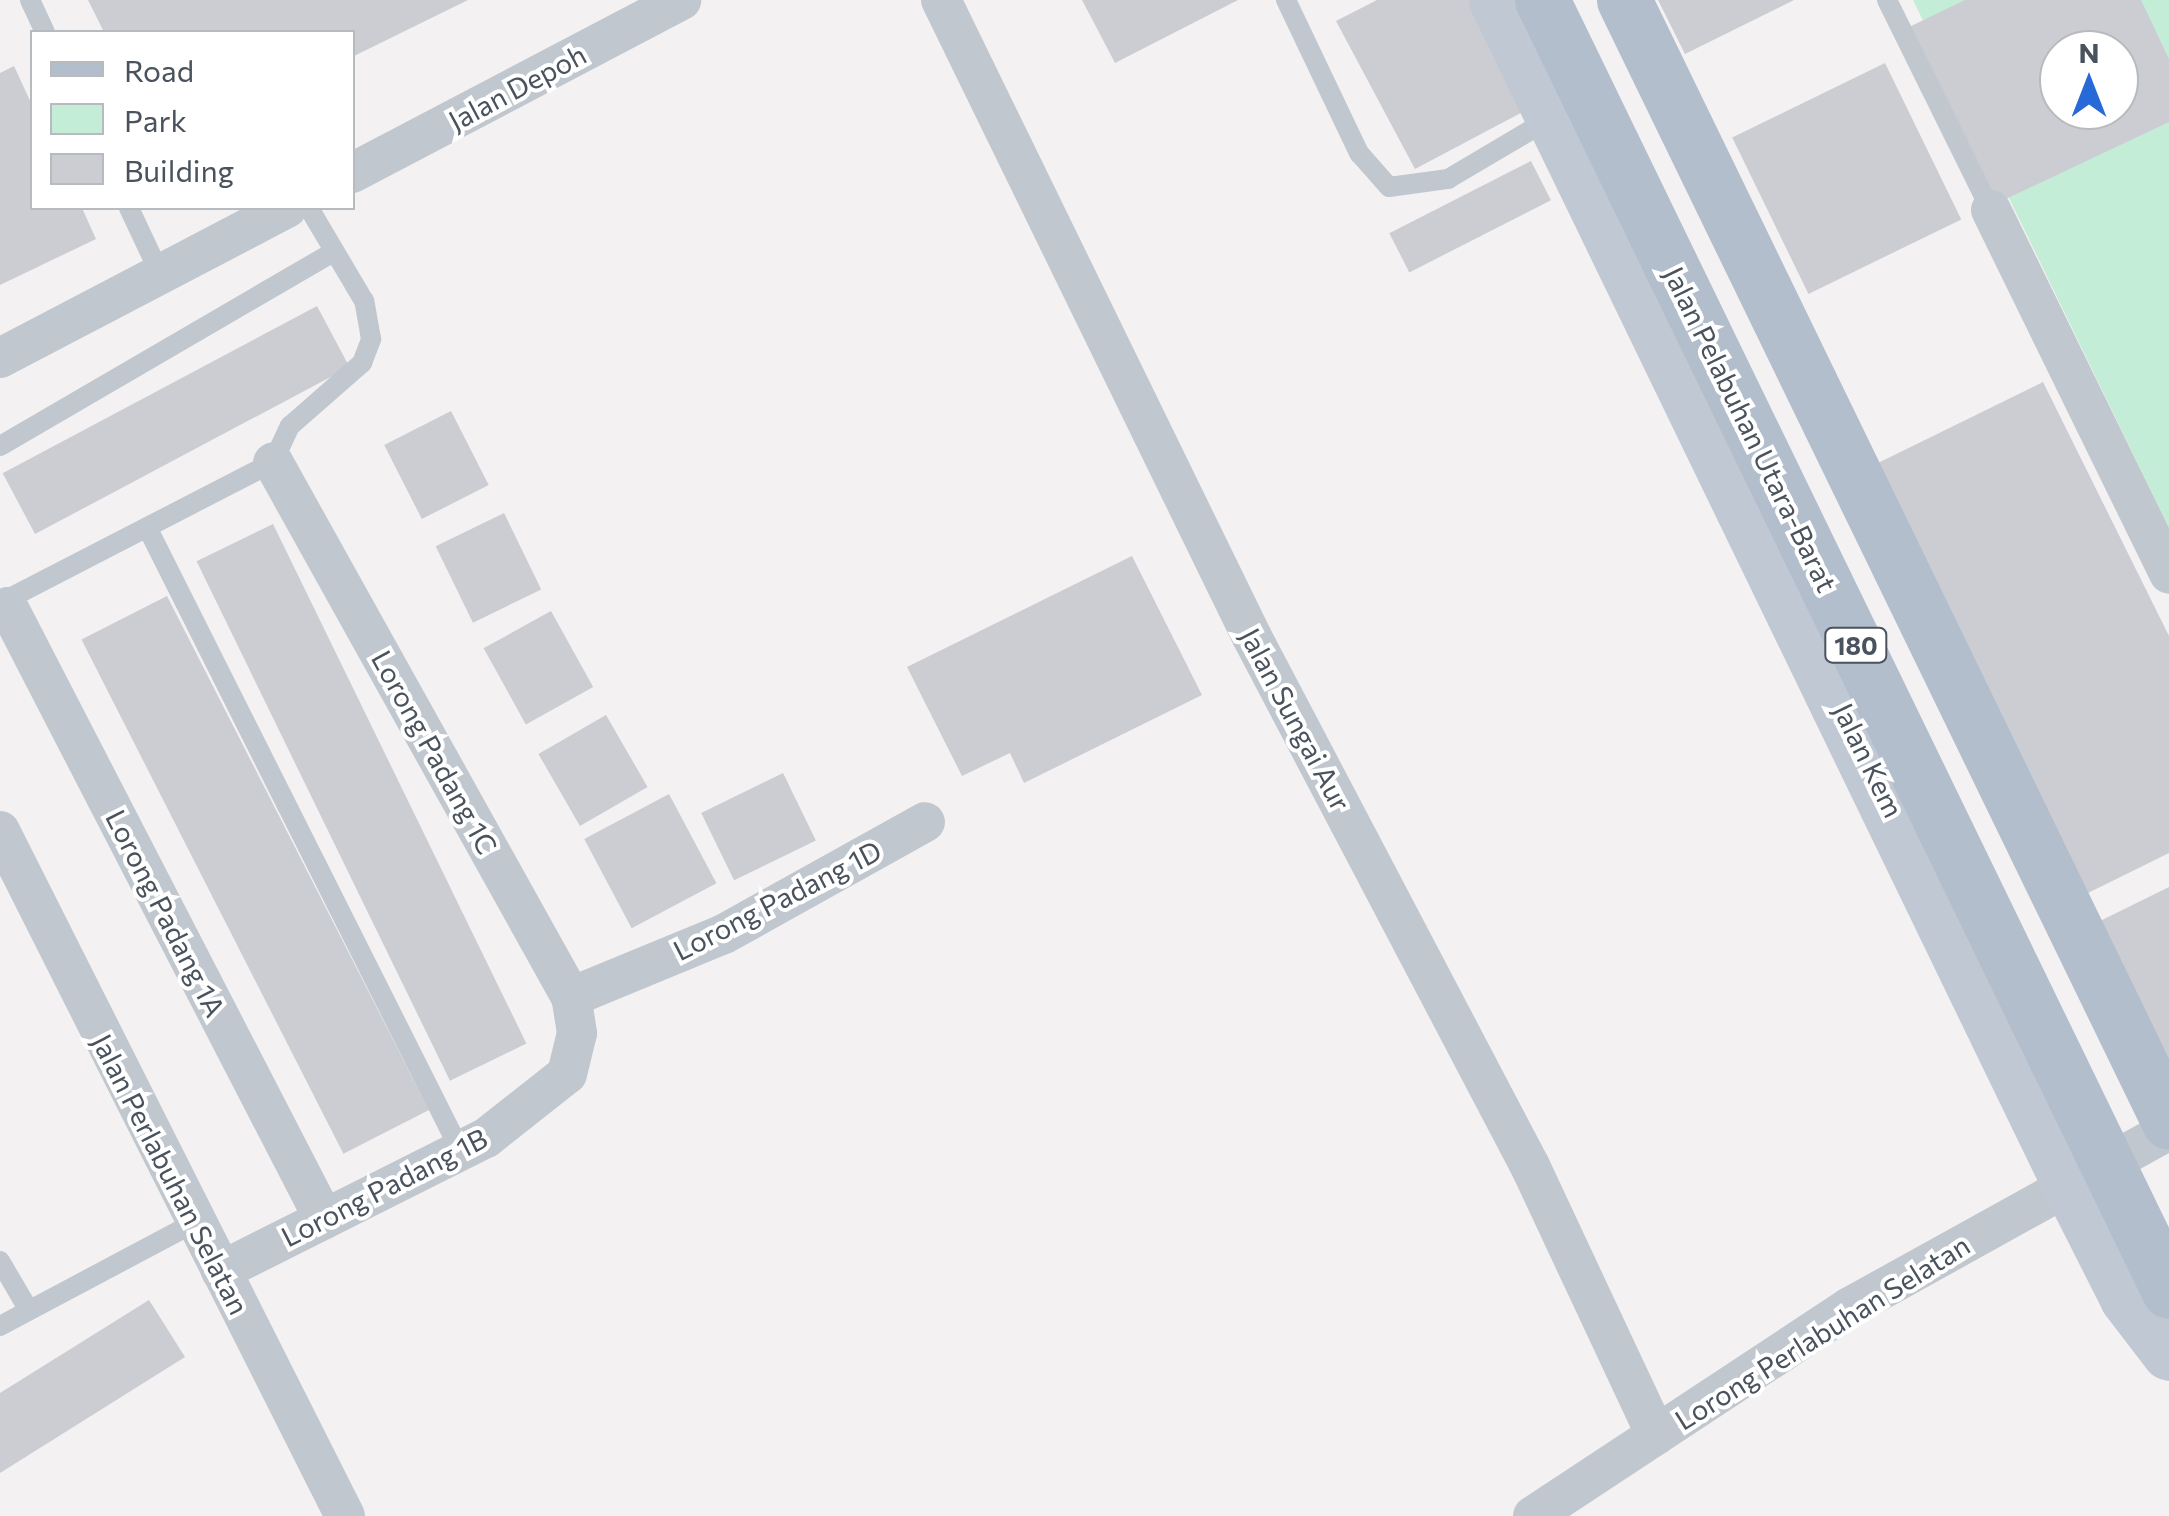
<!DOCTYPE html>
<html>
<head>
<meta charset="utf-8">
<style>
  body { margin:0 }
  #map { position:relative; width:2169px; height:1516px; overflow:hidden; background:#f3f1f1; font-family:Commissioner,sans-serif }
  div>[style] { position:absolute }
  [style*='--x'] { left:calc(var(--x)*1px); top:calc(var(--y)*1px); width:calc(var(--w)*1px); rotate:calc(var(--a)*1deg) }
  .green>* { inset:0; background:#c3edd6 }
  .building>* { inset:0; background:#cbcdd3; transform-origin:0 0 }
  .lane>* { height:20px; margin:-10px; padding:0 10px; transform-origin:10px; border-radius:10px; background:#c0c7ce }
  .street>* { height:40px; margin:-20px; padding:0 20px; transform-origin:20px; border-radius:20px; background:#c0c7ce }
  .secondary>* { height:55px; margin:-27.5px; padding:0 27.5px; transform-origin:27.5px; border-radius:27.5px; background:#c0c8d3 }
  .primary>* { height:55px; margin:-27.5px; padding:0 27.5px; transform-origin:27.5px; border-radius:27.5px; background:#b3becd }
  span { translate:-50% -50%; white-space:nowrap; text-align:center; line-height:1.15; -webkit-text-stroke:8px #fff; paint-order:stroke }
  .shield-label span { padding:2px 8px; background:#fff; border:2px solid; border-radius:8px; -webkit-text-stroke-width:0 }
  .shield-label { font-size:25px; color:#4a535d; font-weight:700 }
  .street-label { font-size:28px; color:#4a535d }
  .legend { position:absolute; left:30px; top:30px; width:325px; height:180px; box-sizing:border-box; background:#fff; border:2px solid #b7babe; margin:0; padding:12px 18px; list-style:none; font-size:30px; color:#4a535d }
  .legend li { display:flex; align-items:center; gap:20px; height:50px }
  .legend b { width:50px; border:2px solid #b7babe }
  .north { position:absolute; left:2039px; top:30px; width:100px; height:100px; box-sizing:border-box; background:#fff; border:2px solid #b7babe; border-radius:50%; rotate:0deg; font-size:28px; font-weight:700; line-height:40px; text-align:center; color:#4a535d }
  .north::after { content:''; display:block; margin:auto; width:35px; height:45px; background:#2769d7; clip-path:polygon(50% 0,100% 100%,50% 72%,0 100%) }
</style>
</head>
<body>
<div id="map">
  <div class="green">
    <i style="clip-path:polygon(evenodd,1913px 0,2169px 0,2169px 528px,1913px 0,2059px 50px,2119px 50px,2119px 110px,2059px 110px,2059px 50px)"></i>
  </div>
  <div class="building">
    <i style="clip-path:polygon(88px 0,468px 0,352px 57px,352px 32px,104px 32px)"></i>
    <i style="clip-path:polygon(1082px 0,1238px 0,1115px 63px)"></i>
    <i style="clip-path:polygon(1377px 0,1483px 0,1538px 104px,1415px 169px,1336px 21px)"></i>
    <i style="clip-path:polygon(1658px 0,1794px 0,1685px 54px)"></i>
    <i style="clip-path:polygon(evenodd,1965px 0,2141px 0,2169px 59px,2169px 122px,1991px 206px,1907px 28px,1965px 0,2059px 50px,2119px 50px,2119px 110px,2059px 110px,2059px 50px)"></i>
    <i style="left:1885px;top:63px;width:174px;height:170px;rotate:64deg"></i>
    <i style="clip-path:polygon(14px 66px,32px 105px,32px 208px,82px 208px,96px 239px,0 285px,0 73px)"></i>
    <i style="left:1531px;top:161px;width:44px;height:159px;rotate:63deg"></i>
    <i style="left:317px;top:306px;width:69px;height:356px;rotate:62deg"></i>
    <i style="clip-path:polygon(2043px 382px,2169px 636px,2169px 853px,2088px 893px,1876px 464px)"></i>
    <i style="left:451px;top:411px;width:83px;height:75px;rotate:63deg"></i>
    <i style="left:504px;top:513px;width:85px;height:76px;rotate:64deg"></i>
    <i style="left:273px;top:524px;width:578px;height:85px;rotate:64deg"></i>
    <i style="clip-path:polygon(1132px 556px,1202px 695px,1024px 783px,1010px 753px,962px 776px,907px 667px)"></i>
    <i style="left:167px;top:596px;width:577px;height:96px;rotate:63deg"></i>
    <i style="left:551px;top:611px;width:87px;height:77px;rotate:61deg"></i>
    <i style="left:606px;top:715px;width:83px;height:78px;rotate:60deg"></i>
    <i style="left:783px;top:773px;width:75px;height:91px;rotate:64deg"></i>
    <i style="left:669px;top:794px;width:101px;height:96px;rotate:62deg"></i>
    <i style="clip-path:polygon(2169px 887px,2169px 1059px,2100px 921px)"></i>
    <i style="clip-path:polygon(149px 1300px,185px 1357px,0 1473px,0 1393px)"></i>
  </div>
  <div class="lane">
    <i style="--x:30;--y:0;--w:35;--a:65"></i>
    <i style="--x:1286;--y:0;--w:170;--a:64.5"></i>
    <i style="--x:1359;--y:153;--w:45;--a:48.6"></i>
    <i style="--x:1389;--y:187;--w:60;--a:-7.7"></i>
    <i style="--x:1448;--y:179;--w:122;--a:-30.6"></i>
    <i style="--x:1887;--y:0;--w:234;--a:63.7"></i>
    <i style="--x:129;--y:208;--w:73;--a:64.8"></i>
    <i style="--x:0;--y:446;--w:385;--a:-30.2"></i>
    <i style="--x:148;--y:529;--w:693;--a:63.32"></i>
    <i style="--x:4;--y:601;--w:303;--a:-27.3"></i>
    <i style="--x:273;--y:462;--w:40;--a:-65"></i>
    <i style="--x:290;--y:426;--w:96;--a:-41.2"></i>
    <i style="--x:362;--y:363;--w:26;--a:-69"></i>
    <i style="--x:371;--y:339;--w:39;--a:-100"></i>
    <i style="--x:364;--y:301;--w:108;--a:-120.6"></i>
    <i style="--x:0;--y:1261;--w:56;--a:59.7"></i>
    <i style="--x:0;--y:1326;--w:217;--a:-28"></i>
  </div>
  <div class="street">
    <i style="--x:941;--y:0;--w:709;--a:63.98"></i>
    <i style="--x:1252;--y:637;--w:598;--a:62.28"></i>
    <i style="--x:1530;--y:1166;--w:297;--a:64.9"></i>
    <i style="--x:352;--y:173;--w:372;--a:-27.7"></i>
    <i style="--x:1991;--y:210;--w:405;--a:63.9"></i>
    <i style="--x:0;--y:358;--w:324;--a:-27.6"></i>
    <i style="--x:8;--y:607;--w:689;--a:62.69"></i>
    <i style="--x:0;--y:831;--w:767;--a:63.27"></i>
    <i style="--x:571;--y:997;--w:165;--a:-22.4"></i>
    <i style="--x:724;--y:934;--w:230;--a:-29.1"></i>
    <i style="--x:221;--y:1271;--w:297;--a:-26.7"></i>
    <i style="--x:486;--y:1138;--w:103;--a:-38.3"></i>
    <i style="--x:567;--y:1074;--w:42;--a:-76.3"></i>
    <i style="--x:577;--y:1033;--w:36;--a:-99"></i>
    <i style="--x:571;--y:997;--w:612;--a:-119.12"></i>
    <i style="--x:1533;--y:1516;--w:380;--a:-33.4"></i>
    <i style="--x:1850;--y:1307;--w:365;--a:-29"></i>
  </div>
  <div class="secondary">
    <i style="--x:1496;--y:0;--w:1317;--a:64.16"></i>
    <i style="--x:2070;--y:1185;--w:127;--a:63.2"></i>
    <i style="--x:2127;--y:1298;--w:69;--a:52.6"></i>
  </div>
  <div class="primary">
    <i style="--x:1542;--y:0;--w:1435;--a:64.1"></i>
    <i style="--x:1624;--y:0;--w:1247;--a:64.09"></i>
  </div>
  <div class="shield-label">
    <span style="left:1856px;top:645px">180</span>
  </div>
  <div class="street-label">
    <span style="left:517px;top:87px;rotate:-28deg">Jalan Depoh</span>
    <span style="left:1751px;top:429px;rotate:64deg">Jalan Pelabuhan Utara-Barat</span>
    <span style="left:1296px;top:719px;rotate:62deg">Jalan Sungai Aur</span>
    <span style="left:435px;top:752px;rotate:61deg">Lorong Padang 1C</span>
    <span style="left:1869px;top:760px;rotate:64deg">Jalan Kem</span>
    <span style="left:777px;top:900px;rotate:-27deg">Lorong Padang 1D</span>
    <span style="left:166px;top:913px;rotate:63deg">Lorong Padang 1A</span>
    <span style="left:171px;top:1174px;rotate:63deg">Jalan Perlabuhan Selatan</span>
    <span style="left:384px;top:1187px;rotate:-27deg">Lorong Padang 1B</span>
    <span style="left:1822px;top:1332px;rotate:-32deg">Lorong Perlabuhan Selatan</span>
  </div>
  <ul class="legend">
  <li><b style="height:12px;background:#b3becd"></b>Road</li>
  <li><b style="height:28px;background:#c3edd6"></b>Park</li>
  <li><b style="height:28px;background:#cbcdd3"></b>Building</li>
  </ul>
  <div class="north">N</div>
</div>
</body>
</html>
